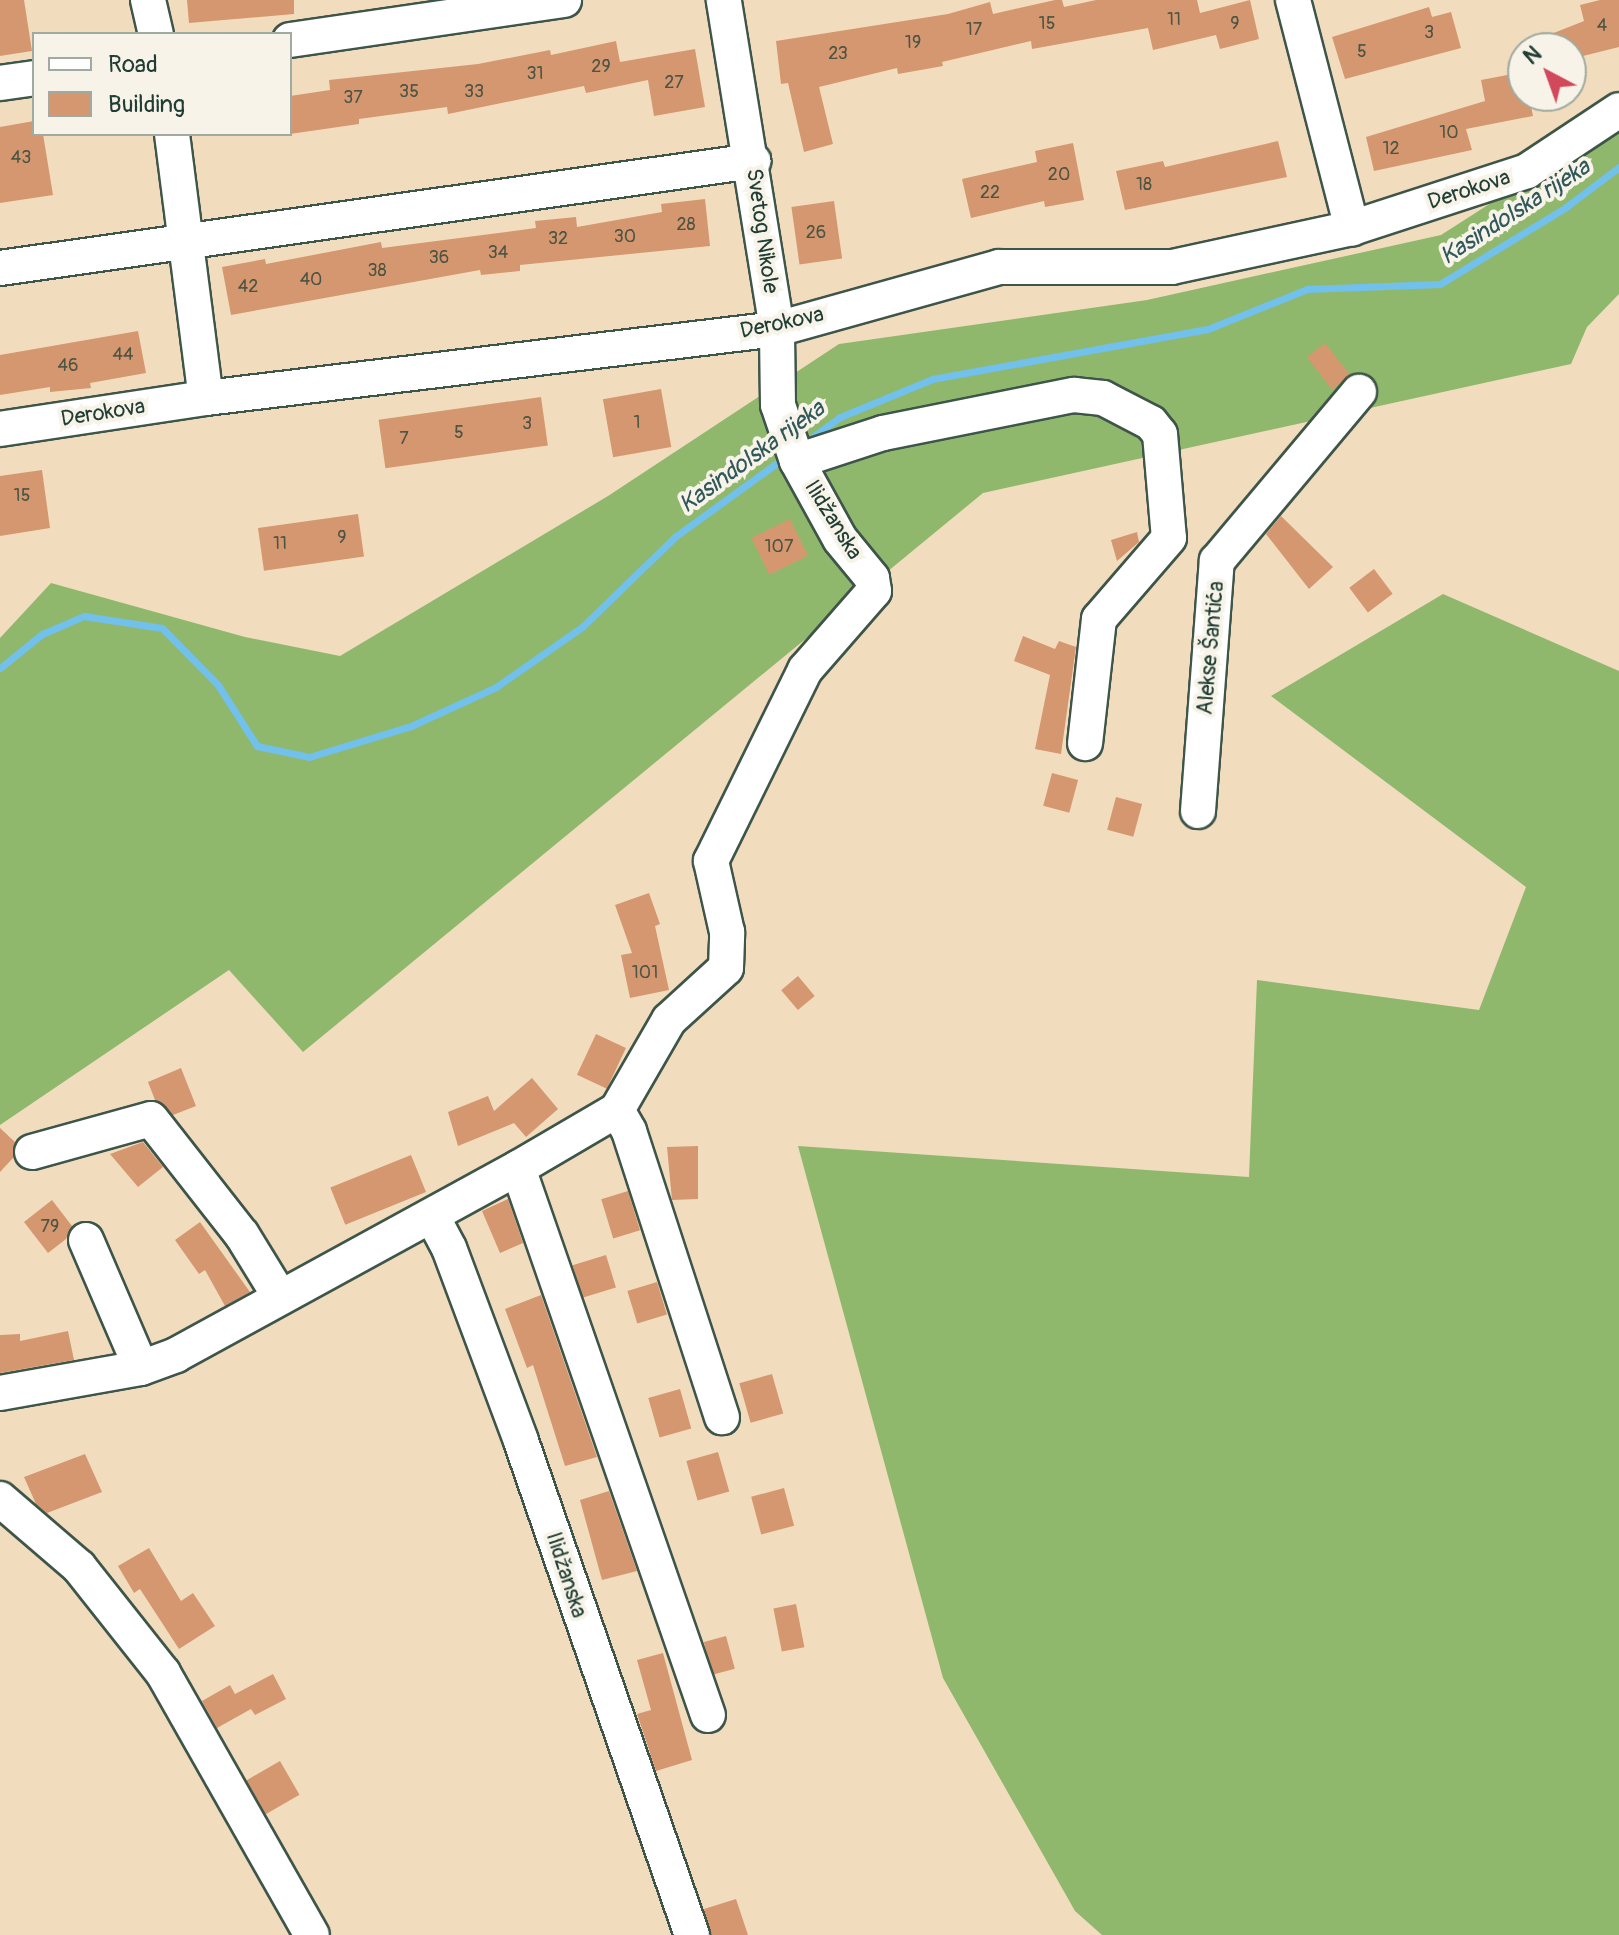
<!DOCTYPE html>
<html>
<head>
<meta charset="utf-8">
<style>
  body { margin:0 }
  #map { position:relative; width:1619px; height:1935px; overflow:hidden; background:#f1ddbe; font-family:Pangolin,sans-serif }
  div>[style] { position:absolute }
  [style*='--x'] { left:calc(var(--x)*1px); top:calc(var(--y)*1px); width:calc(var(--w)*1px); rotate:calc(var(--a)*1deg) }
  .forest>* { inset:0; background:#90b86d }
  .stream>* { height:7px; margin:-3.5px; padding:0 3.5px; transform-origin:3.5px; border-radius:3.5px; background:#72c0ec }
  .building>* { inset:0; background:#d59770; transform-origin:0 0 }
  .roads { filter:drop-shadow(2px 0 #3e5549) drop-shadow(-2px 0 #3e5549) drop-shadow(0 2px #3e5549) drop-shadow(0 -2px #3e5549) }
  .minor>* { height:34px; margin:-17px; padding:0 17px; transform-origin:17px; border-radius:17px; background:#fff }
  span { translate:-50% -50%; white-space:nowrap; text-align:center; line-height:1.15; -webkit-text-stroke:8px #f7f3e8; paint-order:stroke }
  .number-label { font-size:18px; color:#4c5443 }
  .number-label span { -webkit-text-stroke-width:0 }
  .street-label { font-size:22px; color:#1f3d34 }
  .water-label { font-size:24px; color:#305759; font-style:italic }
  .legend { position:absolute; left:32px; top:32px; width:260px; height:104px; box-sizing:border-box; background:#f7f3e8; border:2px solid #a1aaa0; margin:0; padding:10px 14px; list-style:none; font-size:24px; color:#1f3d34 }
  .legend li { display:flex; align-items:center; gap:16px; height:40px }
  .legend b { width:40px; border:2px solid #a1aaa0 }
  .north { position:absolute; left:1507px; top:32px; width:80px; height:80px; box-sizing:border-box; background:#f7f3e8; border:2px solid #a1aaa0; border-radius:50%; rotate:319deg; font-size:22px; font-weight:700; line-height:32px; text-align:center; color:#1f3d34 }
  .north::after { content:''; display:block; margin:auto; width:28px; height:36px; background:#d1495b; clip-path:polygon(50% 0,100% 100%,50% 72%,0 100%) }
</style>
</head>
<body>
<div id="map">
  <div class="forest">
    <i style="clip-path:polygon(1619px 121px,1619px 294px,1587px 327px,1571px 364px,983px 493px,303px 1052px,229px 970px,0 1125px,0 638px,51px 583px,245px 637px,340px 656px,608px 496px,839px 344px,1147px 300px,1441px 235px)"></i>
    <i style="clip-path:polygon(1443px 594px,1619px 671px,1619px 1935px,1102px 1935px,1075px 1911px,943px 1678px,798px 1146px,1249px 1177px,1257px 980px,1479px 1010px,1526px 887px,1271px 696px)"></i>
  </div>
  <div class="stream">
    <i style="--x:804;--y:443;--w:44;--a:-35.8"></i>
    <i style="--x:840;--y:417;--w:100;--a:-22.4"></i>
    <i style="--x:932;--y:379;--w:280;--a:-10.3"></i>
    <i style="--x:1208;--y:329;--w:107;--a:-22"></i>
    <i style="--x:1307;--y:289;--w:133;--a:-2.2"></i>
    <i style="--x:1440;--y:284;--w:148;--a:-31.4"></i>
    <i style="--x:1566;--y:207;--w:66;--a:-37"></i>
    <i style="--x:0;--y:668;--w:54;--a:-39"></i>
    <i style="--x:42;--y:634;--w:46;--a:-23.2"></i>
    <i style="--x:84;--y:616;--w:79;--a:8.7"></i>
    <i style="--x:162;--y:628;--w:80;--a:45.5"></i>
    <i style="--x:218;--y:685;--w:72;--a:57.4"></i>
    <i style="--x:257;--y:746;--w:53;--a:11.9"></i>
    <i style="--x:309;--y:757;--w:107;--a:-16.9"></i>
    <i style="--x:411;--y:726;--w:94;--a:-24.6"></i>
    <i style="--x:496;--y:687;--w:105;--a:-34.9"></i>
    <i style="--x:582;--y:627;--w:131;--a:-44.1"></i>
    <i style="--x:676;--y:536;--w:135;--a:-35.9"></i>
  </div>
  <div class="building">
    <i style="clip-path:polygon(0 0,24px 0,32px 51px,0 56px)"></i>
    <i style="clip-path:polygon(187px 0,294px 0,294px 14px,189px 23px)"></i>
    <i style="clip-path:polygon(1055px 0,1062px 0,1064px 7px,1096px 0,1197px 0,1200px 13px,1250px 0,1259px 39px,1220px 49px,1216px 35px,1153px 50px,1148px 28px,1032px 49px,1031px 41px,942px 62px,943px 66px,898px 74px,897px 68px,819px 87px,833px 144px,804px 152px,788px 83px,781px 84px,776px 41px,948px 14px,990px 2px,993px 14px)"></i>
    <i style="clip-path:polygon(1600px 0,1619px 0,1619px 47px,1571px 59px,1571px 48px,1516px 48px,1584px 21px,1580px 5px)"></i>
    <i style="clip-path:polygon(1429px 7px,1432px 17px,1451px 12px,1461px 48px,1345px 79px,1332px 37px)"></i>
    <i style="clip-path:polygon(616px 41px,620px 62px,695px 49px,705px 107px,654px 116px,648px 80px,586px 93px,584px 86px,448px 114px,447px 107px,359px 119px,359px 124px,290px 134px,290px 96px,330px 90px,329px 80px,478px 64px,550px 50px,551px 55px)"></i>
    <i style="clip-path:polygon(1523px 72px,1523px 96px,1529px 96px,1533px 116px,1466px 129px,1472px 150px,1374px 171px,1366px 137px,1485px 101px,1481px 80px)"></i>
    <i style="clip-path:polygon(34px 121px,34px 134px,43px 134px,53px 195px,0 203px,0 127px)"></i>
    <i style="clip-path:polygon(1278px 141px,1287px 177px,1125px 210px,1116px 171px,1163px 161px,1165px 167px)"></i>
    <i style="clip-path:polygon(1073px 143px,1084px 200px,1045px 207px,1044px 201px,971px 218px,962px 179px,1037px 162px,1035px 151px)"></i>
    <i style="clip-path:polygon(705px 199px,710px 246px,520px 265px,520px 271px,481px 275px,480px 270px,231px 315px,222px 267px,265px 259px,266px 264px,381px 242px,382px 248px,536px 228px,535px 221px,576px 217px,577px 227px,662px 212px,661px 204px)"></i>
    <i style="left:834px;top:201px;width:58px;height:43px;rotate:82deg"></i>
    <i style="clip-path:polygon(138px 331px,146px 373px,90px 383px,91px 388px,50px 392px,50px 387px,0 395px,0 355px)"></i>
    <i style="left:1325px;top:343px;width:41px;height:23px;rotate:52deg"></i>
    <i style="left:661px;top:389px;width:59px;height:59px;rotate:80deg"></i>
    <i style="left:541px;top:397px;width:49px;height:164px;rotate:82deg"></i>
    <i style="clip-path:polygon(42px 470px,50px 528px,0 536px,0 476px)"></i>
    <i style="left:358px;top:514px;width:43px;height:101px;rotate:82deg"></i>
    <i style="clip-path:polygon(1281px 516px,1333px 567px,1309px 589px,1266px 534px)"></i>
    <i style="left:790px;top:519px;width:41px;height:43px;rotate:64deg"></i>
    <i style="clip-path:polygon(1137px 532px,1139px 542px,1117px 561px,1111px 540px)"></i>
    <i style="left:1374px;top:569px;width:31px;height:31px;rotate:53deg"></i>
    <i style="clip-path:polygon(1023px 636px,1055px 649px,1059px 641px,1076px 647px,1061px 754px,1035px 749px,1050px 675px,1014px 661px)"></i>
    <i style="left:1052px;top:773px;width:27px;height:34px;rotate:15deg"></i>
    <i style="left:1116px;top:797px;width:27px;height:34px;rotate:15deg"></i>
    <i style="clip-path:polygon(649px 893px,660px 924px,655px 926px,669px 990px,630px 998px,621px 955px,632px 953px,615px 905px)"></i>
    <i style="left:798px;top:976px;width:26px;height:22px;rotate:50deg"></i>
    <i style="left:596px;top:1034px;width:33px;height:45px;rotate:25deg"></i>
    <i style="clip-path:polygon(181px 1068px,196px 1106px,173px 1115px,155px 1100px,148px 1082px)"></i>
    <i style="clip-path:polygon(532px 1078px,558px 1109px,526px 1137px,514px 1123px,458px 1146px,448px 1112px,488px 1096px,494px 1111px)"></i>
    <i style="clip-path:polygon(0 1128px,15px 1142px,13px 1158px,0 1172px)"></i>
    <i style="clip-path:polygon(143px 1142px,163px 1167px,138px 1187px,110px 1154px)"></i>
    <i style="clip-path:polygon(698px 1146px,698px 1199px,672px 1200px,667px 1147px)"></i>
    <i style="left:411px;top:1155px;width:40px;height:87px;rotate:68deg"></i>
    <i style="left:628px;top:1191px;width:41px;height:28px;rotate:73deg"></i>
    <i style="clip-path:polygon(508px 1199px,523px 1243px,500px 1253px,482px 1211px)"></i>
    <i style="clip-path:polygon(52px 1200px,72px 1226px,66px 1239px,48px 1253px,24px 1222px)"></i>
    <i style="clip-path:polygon(200px 1222px,250px 1292px,225px 1306px,205px 1270px,199px 1274px,175px 1240px)"></i>
    <i style="left:606px;top:1255px;width:34px;height:35px;rotate:73deg"></i>
    <i style="left:657px;top:1282px;width:34px;height:31px;rotate:73deg"></i>
    <i style="clip-path:polygon(541px 1295px,597px 1457px,565px 1466px,533px 1365px,527px 1368px,505px 1309px)"></i>
    <i style="clip-path:polygon(68px 1331px,74px 1360px,0 1373px,0 1335px,20px 1334px,20px 1341px)"></i>
    <i style="left:772px;top:1374px;width:41px;height:34px;rotate:74deg"></i>
    <i style="left:680px;top:1389px;width:41px;height:33px;rotate:74deg"></i>
    <i style="left:718px;top:1452px;width:41px;height:33px;rotate:74deg"></i>
    <i style="clip-path:polygon(85px 1454px,102px 1492px,47px 1513px,36px 1504px,24px 1477px)"></i>
    <i style="left:784px;top:1488px;width:39px;height:34px;rotate:75deg"></i>
    <i style="clip-path:polygon(609px 1491px,637px 1571px,602px 1580px,580px 1500px)"></i>
    <i style="clip-path:polygon(149px 1548px,181px 1601px,193px 1593px,215px 1626px,179px 1649px,140px 1589px,134px 1593px,118px 1566px)"></i>
    <i style="left:796px;top:1604px;width:44px;height:23px;rotate:79deg"></i>
    <i style="left:726px;top:1636px;width:34px;height:23px;rotate:75deg"></i>
    <i style="clip-path:polygon(663px 1653px,692px 1760px,656px 1771px,637px 1714px,651px 1710px,637px 1660px)"></i>
    <i style="clip-path:polygon(273px 1674px,286px 1699px,255px 1715px,251px 1709px,217px 1728px,202px 1701px,230px 1685px,235px 1694px)"></i>
    <i style="left:280px;top:1761px;width:39px;height:39px;rotate:60deg"></i>
    <i style="clip-path:polygon(736px 1899px,748px 1935px,711px 1935px,704px 1909px)"></i>
  </div>
  <div class="roads">
    <div class="minor">
      <i style="--x:148;--y:0;--w:35;--a:77"></i>
      <i style="--x:1293;--y:0;--w:236;--a:75.5"></i>
      <i style="--x:290;--y:40;--w:277;--a:-8.3"></i>
      <i style="--x:0;--y:83;--w:34;--a:-8"></i>
      <i style="--x:172;--y:134;--w:266;--a:82.7"></i>
      <i style="--x:0;--y:268;--w:761;--a:-8.09"></i>
      <i style="--x:0;--y:429;--w:208;--a:-8.6"></i>
      <i style="--x:206;--y:398;--w:575;--a:-6.89"></i>
      <i style="--x:777;--y:329;--w:230;--a:-15.6"></i>
      <i style="--x:999;--y:267;--w:173;--a:0"></i>
      <i style="--x:1172;--y:267;--w:184;--a:-12.2"></i>
      <i style="--x:1352;--y:228;--w:184;--a:-18"></i>
      <i style="--x:1527;--y:171;--w:110;--a:-33.5"></i>
      <i style="--x:797;--y:461;--w:90;--a:-18"></i>
      <i style="--x:883;--y:433;--w:195;--a:-11.3"></i>
      <i style="--x:1074;--y:395;--w:29;--a:6"></i>
      <i style="--x:1103;--y:398;--w:54;--a:27.5"></i>
      <i style="--x:1151;--y:423;--w:14;--a:51"></i>
      <i style="--x:1160;--y:434;--w:104;--a:85.1"></i>
      <i style="--x:1169;--y:538;--w:107;--a:130.8"></i>
      <i style="--x:1099;--y:619;--w:125;--a:96.4"></i>
      <i style="--x:1198;--y:811;--w:251;--a:-85.7"></i>
      <i style="--x:1217;--y:561;--w:221;--a:-50"></i>
      <i style="--x:617;--y:1110;--w:24;--a:60"></i>
      <i style="--x:629;--y:1131;--w:301;--a:72"></i>
      <i style="--x:32;--y:1152;--w:123;--a:-15.5"></i>
      <i style="--x:151;--y:1119;--w:147;--a:51.9"></i>
      <i style="--x:242;--y:1235;--w:73;--a:58.5"></i>
      <i style="--x:518;--y:1168;--w:579;--a:70.85"></i>
      <i style="--x:433;--y:1218;--w:34;--a:62"></i>
      <i style="--x:449;--y:1248;--w:206;--a:69.5"></i>
      <i style="--x:521;--y:1441;--w:523;--a:70.91"></i>
      <i style="--x:86;--y:1240;--w:139;--a:66.7"></i>
      <i style="--x:0;--y:1393;--w:143;--a:-10.1"></i>
      <i style="--x:141;--y:1368;--w:37;--a:-20"></i>
      <i style="--x:176;--y:1355;--w:390;--a:-28.7"></i>
      <i style="--x:518;--y:1168;--w:115;--a:-30.4"></i>
      <i style="--x:617;--y:1110;--w:104;--a:-60"></i>
      <i style="--x:669;--y:1020;--w:77;--a:-42.4"></i>
      <i style="--x:726;--y:968;--w:36;--a:-88"></i>
      <i style="--x:727;--y:932;--w:73;--a:-102.7"></i>
      <i style="--x:711;--y:861;--w:213;--a:-63.8"></i>
      <i style="--x:805;--y:670;--w:105;--a:-48.9"></i>
      <i style="--x:874;--y:591;--w:13;--a:-99"></i>
      <i style="--x:872;--y:578;--w:50;--a:-129.4"></i>
      <i style="--x:840;--y:539;--w:89;--a:-118.9"></i>
      <i style="--x:797;--y:461;--w:59;--a:-108.7"></i>
      <i style="--x:778;--y:405;--w:76;--a:-90.8"></i>
      <i style="--x:777;--y:329;--w:333;--a:-99.2"></i>
      <i style="--x:0;--y:1499;--w:104;--a:40.7"></i>
      <i style="--x:79;--y:1567;--w:135;--a:51.6"></i>
      <i style="--x:163;--y:1673;--w:301;--a:60.4"></i>
    </div>
  </div>
  <div class="number-label">
    <span style="left:1174px;top:20px">11</span>
    <span style="left:1047px;top:24px">15</span>
    <span style="left:1235px;top:24px">9</span>
    <span style="left:1602px;top:26px">4</span>
    <span style="left:974px;top:30px">17</span>
    <span style="left:1429px;top:33px">3</span>
    <span style="left:913px;top:43px">19</span>
    <span style="left:1362px;top:52px">5</span>
    <span style="left:838px;top:54px">23</span>
    <span style="left:601px;top:67px">29</span>
    <span style="left:535px;top:74px">31</span>
    <span style="left:674px;top:83px">27</span>
    <span style="left:409px;top:92px">35</span>
    <span style="left:474px;top:92px">33</span>
    <span style="left:353px;top:98px">37</span>
    <span style="left:1449px;top:133px">10</span>
    <span style="left:1391px;top:149px">12</span>
    <span style="left:21px;top:158px">43</span>
    <span style="left:1059px;top:175px">20</span>
    <span style="left:1144px;top:185px">18</span>
    <span style="left:990px;top:193px">22</span>
    <span style="left:686px;top:225px">28</span>
    <span style="left:816px;top:233px">26</span>
    <span style="left:625px;top:237px">30</span>
    <span style="left:558px;top:239px">32</span>
    <span style="left:498px;top:253px">34</span>
    <span style="left:439px;top:258px">36</span>
    <span style="left:377px;top:271px">38</span>
    <span style="left:311px;top:280px">40</span>
    <span style="left:248px;top:287px">42</span>
    <span style="left:123px;top:355px">44</span>
    <span style="left:68px;top:366px">46</span>
    <span style="left:637px;top:423px">1</span>
    <span style="left:527px;top:424px">3</span>
    <span style="left:459px;top:433px">5</span>
    <span style="left:404px;top:439px">7</span>
    <span style="left:22px;top:496px">15</span>
    <span style="left:342px;top:538px">9</span>
    <span style="left:280px;top:544px">11</span>
    <span style="left:779px;top:547px">107</span>
    <span style="left:645px;top:973px">101</span>
    <span style="left:50px;top:1227px">79</span>
  </div>
  <div class="street-label">
    <span style="left:1469px;top:190px;rotate:-18deg">Derokova</span>
    <span style="left:762px;top:231px;rotate:82deg">Svetog Nikole</span>
    <span style="left:782px;top:323px;rotate:-12deg">Derokova</span>
    <span style="left:103px;top:413px;rotate:-9deg">Derokova</span>
    <span style="left:833px;top:520px;rotate:58deg">Ilidžanska</span>
    <span style="left:1211px;top:648px;rotate:-85deg">Alekse Šantića</span>
    <span style="left:566px;top:1575px;rotate:72deg">Ilidžanska</span>
  </div>
  <div class="water-label">
    <span style="left:1515px;top:212px;rotate:-33deg">Kasindolska rijeka</span>
    <span style="left:752px;top:457px;rotate:-36deg">Kasindolska rijeka</span>
  </div>
  <ul class="legend">
  <li><b style="height:10px;background:#fff"></b>Road</li>
  <li><b style="height:22px;background:#d59770"></b>Building</li>
  </ul>
  <div class="north">N</div>
</div>
</body>
</html>
